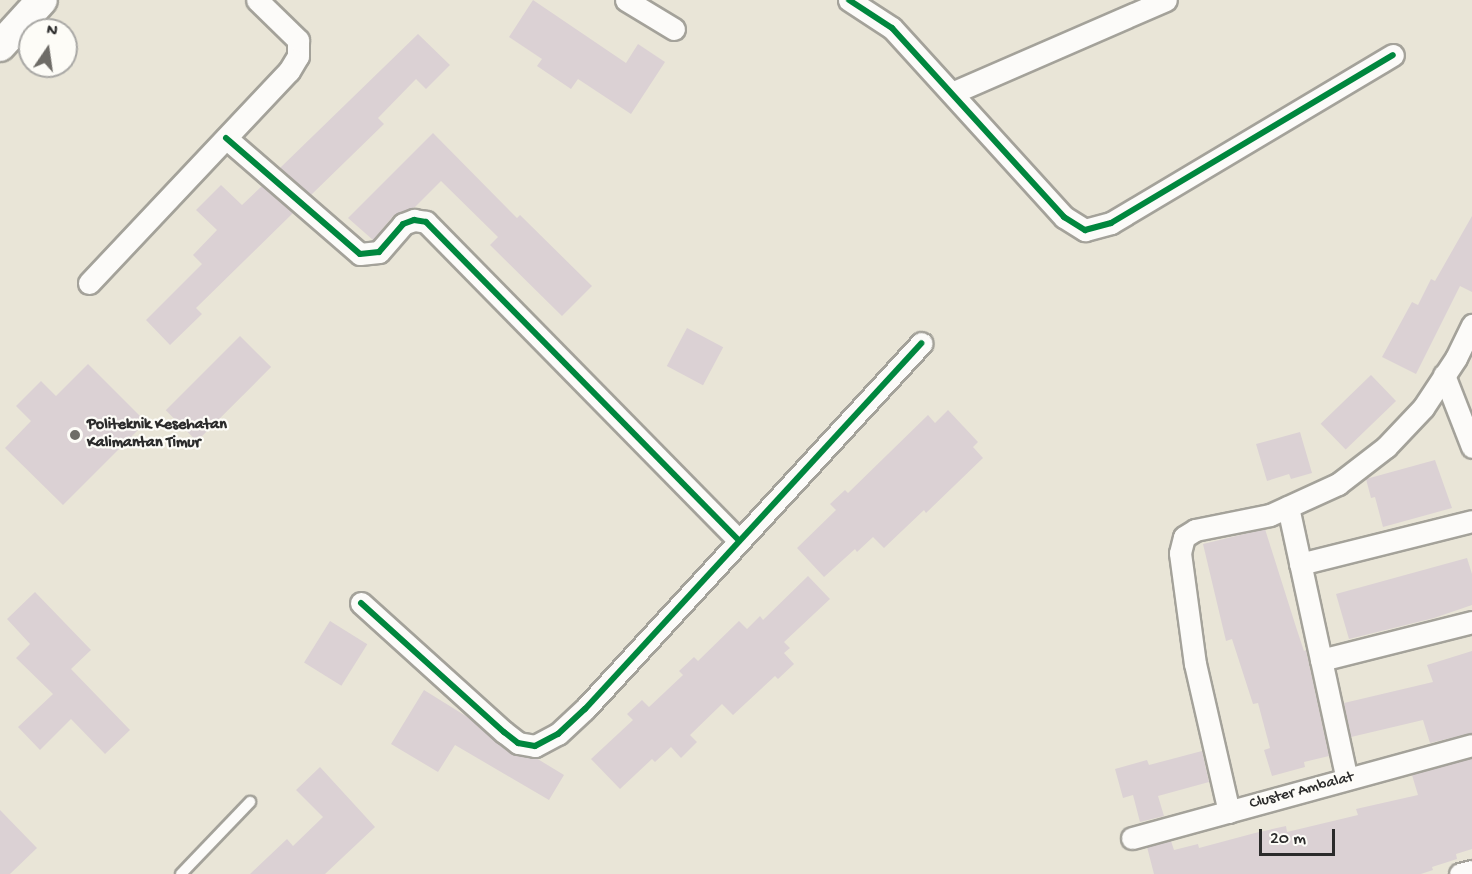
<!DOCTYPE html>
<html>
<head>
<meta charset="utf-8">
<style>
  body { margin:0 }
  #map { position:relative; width:1472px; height:874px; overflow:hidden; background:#e9e5d7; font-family:"Gochi Hand",sans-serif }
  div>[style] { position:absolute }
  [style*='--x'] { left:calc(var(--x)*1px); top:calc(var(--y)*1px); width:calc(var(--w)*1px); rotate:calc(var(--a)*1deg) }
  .building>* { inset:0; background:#dbd1d4; transform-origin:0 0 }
  .roads { filter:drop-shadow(2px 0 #a4a29a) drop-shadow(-2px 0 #a4a29a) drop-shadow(0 2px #a4a29a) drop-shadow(0 -2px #a4a29a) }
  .service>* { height:10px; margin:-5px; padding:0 5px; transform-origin:5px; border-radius:5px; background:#fcfbf9 }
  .minor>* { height:21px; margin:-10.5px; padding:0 10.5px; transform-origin:10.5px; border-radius:10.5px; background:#fcfbf9 }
  .secondary>* { height:30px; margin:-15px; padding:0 15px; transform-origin:15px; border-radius:15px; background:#fcfbf9 }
  .cycleway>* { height:6px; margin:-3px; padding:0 3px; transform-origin:3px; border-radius:3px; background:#00873e }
  .dots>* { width:16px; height:16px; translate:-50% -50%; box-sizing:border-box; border:3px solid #fdfcf7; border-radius:50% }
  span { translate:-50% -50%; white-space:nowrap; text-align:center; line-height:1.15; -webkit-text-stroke:4.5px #fdfcf7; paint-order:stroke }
  .poi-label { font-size:16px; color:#2b2b2b; font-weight:700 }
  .left { translate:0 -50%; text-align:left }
  .street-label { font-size:16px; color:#2b2b2b }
  .north { position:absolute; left:18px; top:18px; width:60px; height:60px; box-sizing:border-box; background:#fdfcf7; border:2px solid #a9a8a5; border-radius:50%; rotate:13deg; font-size:16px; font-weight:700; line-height:24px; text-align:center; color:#2b2b2b }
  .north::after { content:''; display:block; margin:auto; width:21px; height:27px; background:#6e6c67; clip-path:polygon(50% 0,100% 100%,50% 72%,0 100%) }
  .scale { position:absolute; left:1259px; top:829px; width:76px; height:27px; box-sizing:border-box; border:3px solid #2b2b2b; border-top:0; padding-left:8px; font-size:18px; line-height:21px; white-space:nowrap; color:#2b2b2b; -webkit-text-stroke:4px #fdfcf7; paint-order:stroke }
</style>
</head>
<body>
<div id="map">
  <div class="building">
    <i style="clip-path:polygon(533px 0,626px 63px,638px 44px,665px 62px,631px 114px,578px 79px,571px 89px,537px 66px,542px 59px,509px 37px)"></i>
    <i style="clip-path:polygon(418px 34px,450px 65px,426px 89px,416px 79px,378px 118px,384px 124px,311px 195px,280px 168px)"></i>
    <i style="clip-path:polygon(433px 133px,517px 218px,520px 215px,592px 286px,562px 316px,490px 245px,498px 237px,441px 181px,415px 207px,394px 215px,373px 240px,348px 218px)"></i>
    <i style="clip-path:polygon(221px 185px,242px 205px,262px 186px,293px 213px,196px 308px,202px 314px,170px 345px,146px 320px,202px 264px,193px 255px,217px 230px,196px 210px)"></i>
    <i style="clip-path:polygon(1472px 216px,1472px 292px,1460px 286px,1416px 374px,1382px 357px,1412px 302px,1418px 305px,1431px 279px,1435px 281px)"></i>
    <i style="left:687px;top:328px;width:41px;height:43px;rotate:28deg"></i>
    <i style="left:240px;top:336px;width:44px;height:105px;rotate:45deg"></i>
    <i style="clip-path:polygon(88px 364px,146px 422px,63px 505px,5px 448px,31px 421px,16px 406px,41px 381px,56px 396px)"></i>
    <i style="left:1371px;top:375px;width:36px;height:70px;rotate:46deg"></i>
    <i style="clip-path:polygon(948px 410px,978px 442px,973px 447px,983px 458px,926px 513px,924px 510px,884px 548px,873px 537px,857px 552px,855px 549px,824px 577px,797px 548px,836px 510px,830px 504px,845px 490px,848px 493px,928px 415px,935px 423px)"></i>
    <i style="clip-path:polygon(1300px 432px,1312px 473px,1291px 479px,1289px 474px,1267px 481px,1256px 444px)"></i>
    <i style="clip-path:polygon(1435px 460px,1452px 508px,1383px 527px,1375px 497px,1371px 498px,1366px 479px)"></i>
    <i style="clip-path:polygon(1265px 529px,1296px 627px,1304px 651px,1306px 650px,1329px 756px,1304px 762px,1305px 767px,1272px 776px,1264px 750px,1270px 748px,1258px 703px,1253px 704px,1232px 639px,1226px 641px,1203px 544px)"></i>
    <i style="clip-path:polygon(1467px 558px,1472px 574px,1472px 605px,1434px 618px,1349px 639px,1336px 594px)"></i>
    <i style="clip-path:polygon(808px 576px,830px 599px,784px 642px,790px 648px,784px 653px,794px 664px,778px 679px,775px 676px,733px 715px,722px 704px,690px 735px,697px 742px,681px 758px,671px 747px,655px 762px,652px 759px,620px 789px,591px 759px,633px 720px,627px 714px,642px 700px,649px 707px,683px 675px,679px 671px,694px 657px,698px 661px,739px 621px,747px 629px,760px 616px,763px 620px)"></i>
    <i style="clip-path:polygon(35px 592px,91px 650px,71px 669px,130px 730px,105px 754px,71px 719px,40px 750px,18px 727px,53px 694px,16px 658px,30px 644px,7px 619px)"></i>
    <i style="left:330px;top:621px;width:44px;height:49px;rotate:32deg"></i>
    <i style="clip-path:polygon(1472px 651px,1472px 733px,1430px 743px,1423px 720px,1351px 737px,1344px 703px,1433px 682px,1427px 665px)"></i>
    <i style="clip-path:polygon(424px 690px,469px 718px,510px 753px,536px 758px,564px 775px,549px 800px,455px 745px,438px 772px,391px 744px)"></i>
    <i style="clip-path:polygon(1202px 751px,1209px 782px,1158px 796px,1164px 816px,1140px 822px,1133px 795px,1123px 798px,1115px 769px,1147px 760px,1149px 765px)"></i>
    <i style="clip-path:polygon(1472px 758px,1472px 849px,1456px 854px,1457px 859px,1432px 867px,1433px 870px,1421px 874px,1154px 874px,1147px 847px,1171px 841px,1174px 850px,1198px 844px,1199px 848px,1255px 833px,1286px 826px,1287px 832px,1358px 815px,1356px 809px,1418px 795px,1412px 775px)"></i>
    <i style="clip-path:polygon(320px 767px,375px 827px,325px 874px,250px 874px,287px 839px,293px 846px,323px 817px,296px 790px)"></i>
    <i style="clip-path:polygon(0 810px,37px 848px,10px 874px,0 874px)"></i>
  </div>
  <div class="roads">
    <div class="service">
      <i style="--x:181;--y:874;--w:100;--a:-46.2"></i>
    </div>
    <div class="minor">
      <i style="--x:626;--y:0;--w:56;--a:31.1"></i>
      <i style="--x:849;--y:0;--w:51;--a:33.1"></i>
      <i style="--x:892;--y:28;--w:256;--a:47.7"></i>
      <i style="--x:1064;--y:217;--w:25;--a:32"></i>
      <i style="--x:1085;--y:230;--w:27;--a:-15"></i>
      <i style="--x:1111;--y:223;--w:328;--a:-30.8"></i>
      <i style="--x:952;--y:93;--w:233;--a:-23.5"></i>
      <i style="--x:226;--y:138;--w:177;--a:40.9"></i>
      <i style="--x:360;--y:254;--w:19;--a:-6"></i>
      <i style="--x:379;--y:252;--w:37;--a:-49"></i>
      <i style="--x:403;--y:224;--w:12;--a:-20"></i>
      <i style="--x:414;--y:220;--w:12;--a:9"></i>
      <i style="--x:426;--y:222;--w:446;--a:45.5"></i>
      <i style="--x:89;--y:283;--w:291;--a:-46.7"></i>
      <i style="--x:289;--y:71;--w:17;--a:-59"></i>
      <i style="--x:298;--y:56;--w:16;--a:-90"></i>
      <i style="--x:298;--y:40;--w:57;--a:-135.7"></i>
      <i style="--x:1444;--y:375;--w:77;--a:68.7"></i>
      <i style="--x:1288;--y:507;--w:278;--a:77.8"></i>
      <i style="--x:1300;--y:564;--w:177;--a:-14"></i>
      <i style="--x:361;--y:603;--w:193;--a:42.1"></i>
      <i style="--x:504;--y:732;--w:18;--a:38"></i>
      <i style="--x:518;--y:743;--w:17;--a:10"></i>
      <i style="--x:535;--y:746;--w:26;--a:-28"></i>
      <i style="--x:558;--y:734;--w:37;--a:-43"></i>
      <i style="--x:585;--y:709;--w:497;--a:-47.4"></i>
      <i style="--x:1321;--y:660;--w:156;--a:-14.1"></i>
      <i style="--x:1229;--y:812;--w:152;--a:-102.9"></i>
      <i style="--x:1195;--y:664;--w:112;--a:-97.7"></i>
      <i style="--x:1180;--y:553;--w:16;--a:-76"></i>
      <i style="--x:1184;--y:537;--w:13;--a:-32"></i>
      <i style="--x:1195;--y:530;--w:76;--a:-11.3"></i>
      <i style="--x:1270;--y:515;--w:75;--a:-24.5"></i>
      <i style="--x:1338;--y:484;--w:61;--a:-37.6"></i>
      <i style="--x:1386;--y:447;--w:54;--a:-46.5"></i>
      <i style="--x:1423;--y:408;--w:60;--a:-56.6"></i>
      <i style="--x:1456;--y:358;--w:37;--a:-64"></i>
      <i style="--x:1132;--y:838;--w:352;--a:-15.3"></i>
      <i style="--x:1460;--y:874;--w:12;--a:-14"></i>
    </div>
    <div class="secondary">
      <i style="--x:0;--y:46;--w:62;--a:-47.6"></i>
    </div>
  </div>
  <div class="cycleway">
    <i style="--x:849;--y:0;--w:51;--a:33.1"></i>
    <i style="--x:892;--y:28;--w:256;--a:47.7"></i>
    <i style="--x:1064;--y:217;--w:25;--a:32"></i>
    <i style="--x:1085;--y:230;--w:27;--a:-15"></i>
    <i style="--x:1111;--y:223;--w:328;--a:-30.8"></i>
    <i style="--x:226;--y:138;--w:177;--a:40.9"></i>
    <i style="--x:360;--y:254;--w:19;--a:-6"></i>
    <i style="--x:379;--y:252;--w:37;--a:-49"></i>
    <i style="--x:403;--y:224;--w:12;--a:-20"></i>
    <i style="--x:414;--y:220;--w:12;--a:9"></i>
    <i style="--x:426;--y:222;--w:446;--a:45.5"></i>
    <i style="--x:361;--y:603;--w:193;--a:42.1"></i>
    <i style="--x:504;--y:732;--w:18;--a:38"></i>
    <i style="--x:518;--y:743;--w:17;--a:10"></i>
    <i style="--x:535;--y:746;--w:26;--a:-28"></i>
    <i style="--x:558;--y:734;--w:37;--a:-43"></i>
    <i style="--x:585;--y:709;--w:497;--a:-47.4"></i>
  </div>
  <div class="dots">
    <i style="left:75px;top:435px;background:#6e6c67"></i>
  </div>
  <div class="poi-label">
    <span class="left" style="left:87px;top:435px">Politeknik Kesehatan<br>Kalimantan Timur</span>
  </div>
  <div class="street-label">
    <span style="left:1302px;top:792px;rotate:-15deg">Cluster Ambalat</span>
  </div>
  <div class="north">N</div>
  <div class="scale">20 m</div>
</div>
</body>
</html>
